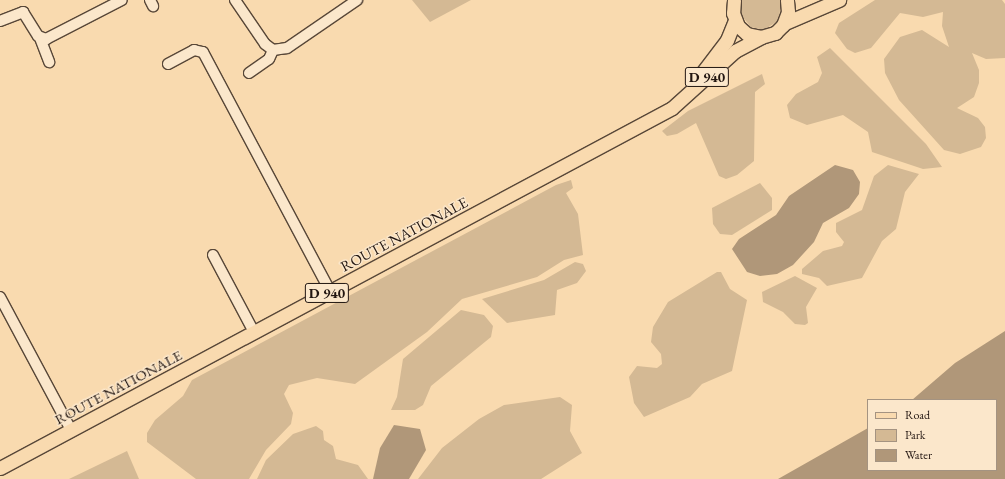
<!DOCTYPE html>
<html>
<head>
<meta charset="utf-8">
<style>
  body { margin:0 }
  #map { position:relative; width:1005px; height:479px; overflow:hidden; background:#f9daaf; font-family:"EB Garamond",serif }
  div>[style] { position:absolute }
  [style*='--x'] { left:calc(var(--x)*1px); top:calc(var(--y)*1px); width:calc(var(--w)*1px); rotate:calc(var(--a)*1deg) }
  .green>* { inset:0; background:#d4b994 }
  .water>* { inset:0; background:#b09779 }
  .roads { filter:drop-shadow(1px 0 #584738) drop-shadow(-1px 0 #584738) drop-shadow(0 1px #584738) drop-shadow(0 -1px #584738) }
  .minor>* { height:10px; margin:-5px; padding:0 5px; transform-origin:5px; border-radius:5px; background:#fbe7cb }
  .major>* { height:13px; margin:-6.5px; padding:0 6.5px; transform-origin:6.5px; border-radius:6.5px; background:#f9daaf }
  span { translate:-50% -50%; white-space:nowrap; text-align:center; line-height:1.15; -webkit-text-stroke:3px #fbe7cb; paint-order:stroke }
  .shield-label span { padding:1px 3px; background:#fbe7cb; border:1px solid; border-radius:3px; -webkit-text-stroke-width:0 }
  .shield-label { font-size:14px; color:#221611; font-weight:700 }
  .street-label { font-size:15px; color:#221611 }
  .legend { position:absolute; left:867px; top:399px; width:130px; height:72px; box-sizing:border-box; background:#fbe7cb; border:1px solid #a49381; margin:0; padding:5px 7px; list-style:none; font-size:12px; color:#221611 }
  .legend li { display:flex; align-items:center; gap:8px; height:20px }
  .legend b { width:20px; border:1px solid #a49381 }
</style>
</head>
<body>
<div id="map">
  <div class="green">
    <i style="clip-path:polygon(412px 0,471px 0,430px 22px)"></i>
    <i style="clip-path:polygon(742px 0,781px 0,779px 20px,764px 30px,751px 27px,741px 15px)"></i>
    <i style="clip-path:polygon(875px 0,1002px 0,1005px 4px,1005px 58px,986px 59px,972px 53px,979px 70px,979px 83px,974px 97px,957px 108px,978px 118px,985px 127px,986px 138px,981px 147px,960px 154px,944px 150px,899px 100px,885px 73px,884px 59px,900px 37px,922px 30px,949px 47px,942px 26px,943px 12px,923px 17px,900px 13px,871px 48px,855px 53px,847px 49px,835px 33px,839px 23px)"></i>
    <i style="clip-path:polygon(830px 48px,926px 144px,942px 167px,923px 169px,872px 152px,868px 132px,843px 115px,807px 125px,790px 118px,787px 105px,796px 94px,818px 82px,822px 73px,817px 57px)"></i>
    <i style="clip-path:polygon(762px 74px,765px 84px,755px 92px,754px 161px,737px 175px,726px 179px,719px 176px,696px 123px,677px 134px,667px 136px,662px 131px,688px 111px)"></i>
    <i style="clip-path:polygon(888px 165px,919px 174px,905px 192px,896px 229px,882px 241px,862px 278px,827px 286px,819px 278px,802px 274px,802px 269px,823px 251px,842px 246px,844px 242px,836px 232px,836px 223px,862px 210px,874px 176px)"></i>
    <i style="clip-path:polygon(571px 180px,573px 188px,566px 193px,578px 214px,583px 255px,564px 260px,537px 277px,462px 299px,427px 332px,355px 384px,317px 378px,289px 385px,284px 394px,293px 413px,291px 424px,266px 450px,249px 479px,196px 479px,147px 442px,147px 433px,155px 420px,183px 396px,192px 380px,556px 185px)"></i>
    <i style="clip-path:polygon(760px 183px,772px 198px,772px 210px,732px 235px,720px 234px,713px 224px,712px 208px)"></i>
    <i style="clip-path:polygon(575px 262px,583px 264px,586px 271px,577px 283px,557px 290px,555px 315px,507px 323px,482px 299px,544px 280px)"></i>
    <i style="clip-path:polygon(717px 272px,721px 272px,730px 289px,747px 300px,732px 371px,702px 384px,690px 397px,644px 417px,634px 403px,629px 377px,637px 366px,657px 368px,662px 364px,661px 354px,651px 342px,653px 327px,668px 302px)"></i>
    <i style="clip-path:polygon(795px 276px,817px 288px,806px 307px,808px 323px,805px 325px,795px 324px,783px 312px,763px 302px,762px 292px)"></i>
    <i style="clip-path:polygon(461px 310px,484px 315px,493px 326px,491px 337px,431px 386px,423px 405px,415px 410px,391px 410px,397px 397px,403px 359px)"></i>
    <i style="clip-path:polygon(560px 397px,572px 405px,570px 431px,582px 453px,541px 479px,418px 479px,442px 448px,479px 419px,504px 405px)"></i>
    <i style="clip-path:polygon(316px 426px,323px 431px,324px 440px,333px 446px,336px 459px,358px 465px,368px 479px,257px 479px,266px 460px,293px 434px)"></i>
    <i style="clip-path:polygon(127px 451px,139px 479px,69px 479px)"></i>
  </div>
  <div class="water">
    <i style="clip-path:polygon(835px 165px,853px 170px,860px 182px,859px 194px,849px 208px,823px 223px,814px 242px,793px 265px,777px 274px,760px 276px,747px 272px,732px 249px,739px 239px,776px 215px,789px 196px)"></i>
    <i style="clip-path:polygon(1005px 331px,1005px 479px,778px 479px,868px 428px,868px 470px,996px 470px,996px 400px,912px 400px,955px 363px)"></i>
    <i style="clip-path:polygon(394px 425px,420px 429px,426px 450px,409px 479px,373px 479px,380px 448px)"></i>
  </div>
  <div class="roads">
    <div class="minor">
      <i style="--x:150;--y:0;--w:7;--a:63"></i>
      <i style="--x:235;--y:0;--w:53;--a:55.7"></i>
      <i style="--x:265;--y:44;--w:10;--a:37"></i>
      <i style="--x:0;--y:21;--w:25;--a:-21"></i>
      <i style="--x:23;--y:12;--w:28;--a:58"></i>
      <i style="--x:38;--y:36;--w:9;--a:21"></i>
      <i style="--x:46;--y:39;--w:85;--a:-27.2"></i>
      <i style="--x:40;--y:38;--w:26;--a:69"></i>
      <i style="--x:168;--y:64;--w:30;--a:-28"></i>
      <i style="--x:194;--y:50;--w:9;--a:13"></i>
      <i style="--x:203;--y:52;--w:271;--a:62"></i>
      <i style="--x:249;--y:73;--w:24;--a:-35"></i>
      <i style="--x:269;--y:59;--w:10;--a:-66"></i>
      <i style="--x:273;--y:50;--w:14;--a:-8"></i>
      <i style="--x:287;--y:48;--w:85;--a:-34.4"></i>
      <i style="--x:213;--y:255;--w:87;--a:62"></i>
      <i style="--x:0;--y:297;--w:151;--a:61.9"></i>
    </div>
    <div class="major">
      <i style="--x:734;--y:0;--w:13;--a:94"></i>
      <i style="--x:733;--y:13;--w:14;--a:69"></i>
      <i style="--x:738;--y:26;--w:12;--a:42"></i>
      <i style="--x:747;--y:34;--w:14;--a:12"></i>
      <i style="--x:761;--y:37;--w:15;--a:-16"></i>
      <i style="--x:775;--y:33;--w:11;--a:-45"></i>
      <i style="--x:783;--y:25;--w:14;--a:-69"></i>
      <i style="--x:788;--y:12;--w:12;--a:-95"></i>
      <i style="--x:785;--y:23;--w:59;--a:-23.1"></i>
      <i style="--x:702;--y:73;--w:41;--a:-52.9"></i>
      <i style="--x:727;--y:40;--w:22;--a:-68"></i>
      <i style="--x:0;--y:468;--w:762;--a:-28.18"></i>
      <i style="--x:672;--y:108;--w:85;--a:-42.1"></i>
      <i style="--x:735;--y:51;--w:30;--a:-28"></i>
    </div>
  </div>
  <div class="shield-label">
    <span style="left:707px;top:77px">D 940</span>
    <span style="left:327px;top:293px">D 940</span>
  </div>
  <div class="street-label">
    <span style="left:404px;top:234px;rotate:-28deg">ROUTE NATIONALE</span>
    <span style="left:118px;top:387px;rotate:-28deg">ROUTE NATIONALE</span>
  </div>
  <ul class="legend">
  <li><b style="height:5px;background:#f9daaf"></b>Road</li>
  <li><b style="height:11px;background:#d4b994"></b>Park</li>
  <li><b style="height:11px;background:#b09779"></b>Water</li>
  </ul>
</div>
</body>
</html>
